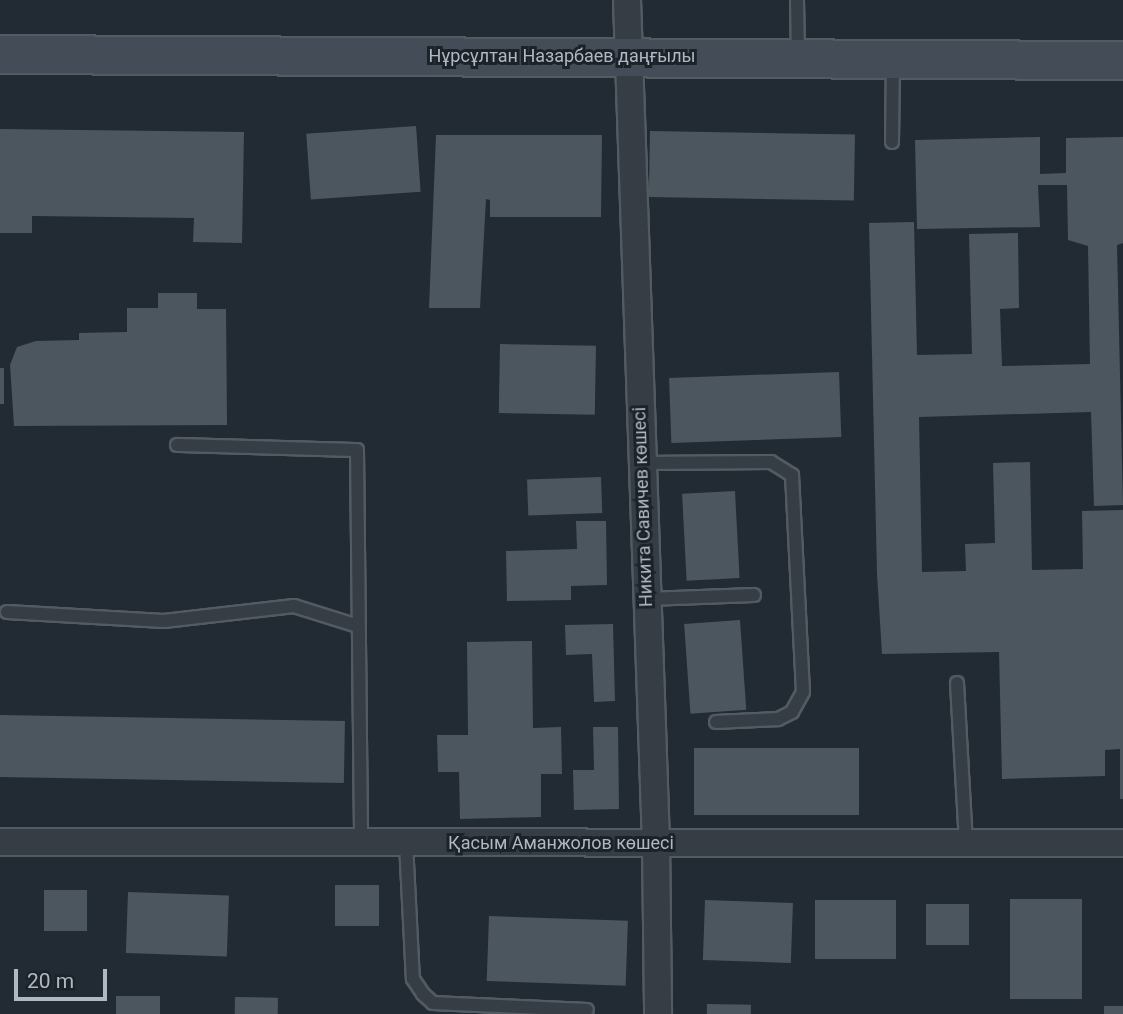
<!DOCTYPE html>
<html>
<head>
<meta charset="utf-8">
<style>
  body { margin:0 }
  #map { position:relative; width:1123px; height:1014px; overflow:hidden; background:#222b34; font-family:Roboto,sans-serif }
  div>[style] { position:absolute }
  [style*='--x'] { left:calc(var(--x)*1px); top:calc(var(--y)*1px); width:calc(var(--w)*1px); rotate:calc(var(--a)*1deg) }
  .building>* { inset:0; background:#4b565f; transform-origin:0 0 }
  .roads { filter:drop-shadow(2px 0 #535b62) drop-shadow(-2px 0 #535b62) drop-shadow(0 2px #535b62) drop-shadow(0 -2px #535b62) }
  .lane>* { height:12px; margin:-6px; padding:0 6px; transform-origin:6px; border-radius:6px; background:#363d45 }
  .street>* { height:26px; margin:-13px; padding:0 13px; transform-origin:13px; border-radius:13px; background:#363d45 }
  .secondary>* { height:37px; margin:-18.5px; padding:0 18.5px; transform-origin:18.5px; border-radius:18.5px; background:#444d57 }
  span { translate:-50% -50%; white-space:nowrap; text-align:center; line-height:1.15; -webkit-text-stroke:6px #1b2229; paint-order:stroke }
  .street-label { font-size:18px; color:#b0b8c1 }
  .scale { position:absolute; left:14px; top:969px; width:93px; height:32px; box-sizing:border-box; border:4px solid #b0b8c1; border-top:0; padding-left:9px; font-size:21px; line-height:24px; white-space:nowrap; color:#b0b8c1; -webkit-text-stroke:5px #1b2229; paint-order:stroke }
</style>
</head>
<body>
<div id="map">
  <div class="building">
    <i style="left:416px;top:126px;width:66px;height:110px;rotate:86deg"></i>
    <i style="clip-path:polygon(0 129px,244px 132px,242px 243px,193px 242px,194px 218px,32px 216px,32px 233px,0 233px)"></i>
    <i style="left:650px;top:131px;width:205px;height:66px;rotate:1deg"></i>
    <i style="clip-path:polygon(436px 135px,602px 135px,601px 217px,490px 217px,490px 200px,486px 199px,480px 308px,429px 308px)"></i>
    <i style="clip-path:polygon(1040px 137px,1040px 174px,1066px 173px,1066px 138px,1123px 137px,1123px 243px,1117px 245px,1123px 505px,1094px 506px,1091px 412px,919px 417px,922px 572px,966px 571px,965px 544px,995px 543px,993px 463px,1030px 462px,1032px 570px,1083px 569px,1082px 511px,1123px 510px,1123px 799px,1120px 799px,1120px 749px,1105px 750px,1105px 776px,1002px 779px,999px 652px,882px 654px,877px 574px,869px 223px,914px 222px,917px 355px,972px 354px,969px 234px,1018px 233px,1019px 308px,1000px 309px,1002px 366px,1090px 364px,1088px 246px,1068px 240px,1067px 185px,1038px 185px,1040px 227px,917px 229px,915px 140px)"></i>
    <i style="clip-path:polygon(158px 293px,197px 293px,197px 309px,226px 309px,227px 425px,14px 426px,10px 365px,17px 347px,36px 341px,79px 340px,79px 333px,127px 332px,127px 308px,158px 308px)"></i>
    <i style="left:500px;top:344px;width:96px;height:69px;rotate:1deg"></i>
    <i style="left:0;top:368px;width:4px;height:36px"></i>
    <i style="left:839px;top:372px;width:65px;height:170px;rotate:88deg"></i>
    <i style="left:601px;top:477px;width:36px;height:74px;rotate:88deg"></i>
    <i style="left:735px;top:491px;width:87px;height:53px;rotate:87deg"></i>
    <i style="clip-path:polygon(576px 521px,606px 521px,607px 585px,571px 586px,571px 600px,507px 601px,506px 551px,577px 549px)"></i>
    <i style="left:740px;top:620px;width:90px;height:56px;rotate:86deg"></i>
    <i style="clip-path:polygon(613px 624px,615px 701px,594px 702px,592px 654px,566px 655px,565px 625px)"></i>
    <i style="clip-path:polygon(532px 641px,533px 728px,561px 727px,562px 774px,541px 774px,541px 817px,460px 819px,459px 772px,438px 772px,437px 735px,468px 735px,467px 642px)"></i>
    <i style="left:0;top:715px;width:345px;height:62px;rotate:1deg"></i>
    <i style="clip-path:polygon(593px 727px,618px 727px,619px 809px,574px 810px,573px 770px,594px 770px)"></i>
    <i style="left:694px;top:748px;width:165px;height:67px"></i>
    <i style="left:335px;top:885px;width:44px;height:41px"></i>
    <i style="left:44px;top:890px;width:43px;height:41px"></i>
    <i style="left:128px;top:892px;width:101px;height:61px;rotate:2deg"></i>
    <i style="left:1010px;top:899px;width:72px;height:100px"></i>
    <i style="left:705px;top:900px;width:88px;height:60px;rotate:2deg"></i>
    <i style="left:815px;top:900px;width:81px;height:59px"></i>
    <i style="left:926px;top:904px;width:43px;height:41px"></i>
    <i style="left:489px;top:916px;width:139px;height:65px;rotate:2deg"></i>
    <i style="left:116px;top:996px;width:44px;height:18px"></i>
    <i style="left:235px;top:997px;width:43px;height:17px;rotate:1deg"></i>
    <i style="left:707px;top:1004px;width:44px;height:10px;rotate:1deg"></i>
    <i style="left:1104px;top:1006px;width:19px;height:8px"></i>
  </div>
  <div class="roads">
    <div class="lane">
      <i style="--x:797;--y:0;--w:56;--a:89"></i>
      <i style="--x:892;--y:142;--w:81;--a:-89.3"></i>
      <i style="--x:177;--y:445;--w:180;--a:1.6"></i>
      <i style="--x:357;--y:450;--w:393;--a:89.4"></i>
      <i style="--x:642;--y:463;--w:129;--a:-0.4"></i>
      <i style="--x:771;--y:462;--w:25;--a:32"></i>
      <i style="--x:792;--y:475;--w:217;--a:87.1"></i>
      <i style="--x:803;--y:692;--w:23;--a:119"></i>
      <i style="--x:792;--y:712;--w:16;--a:153"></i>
      <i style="--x:778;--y:719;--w:62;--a:177.2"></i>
      <i style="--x:647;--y:599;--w:107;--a:-2.1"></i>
      <i style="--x:7;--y:612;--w:157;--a:3.3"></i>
      <i style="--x:164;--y:621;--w:131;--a:-6.6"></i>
      <i style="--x:294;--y:606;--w:67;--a:17.4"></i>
      <i style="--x:957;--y:683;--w:160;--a:86.8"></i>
      <i style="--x:406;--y:843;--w:136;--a:87.1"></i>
      <i style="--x:413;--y:979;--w:18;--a:56"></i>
      <i style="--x:423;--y:994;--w:13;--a:42"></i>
      <i style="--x:433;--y:1003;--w:154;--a:2.6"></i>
    </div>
    <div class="street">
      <i style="--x:627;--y:0;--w:843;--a:88.03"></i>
      <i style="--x:656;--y:843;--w:171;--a:89.3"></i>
      <i style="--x:0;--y:842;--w:1123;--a:0.05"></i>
    </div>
    <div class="secondary">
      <i style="--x:0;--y:54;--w:1123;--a:0.31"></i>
    </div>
  </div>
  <div class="street-label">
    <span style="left:562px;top:56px">Нұрсұлтан Назарбаев даңғылы</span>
    <span style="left:643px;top:507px;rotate:-92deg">Никита Савичев көшесі</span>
    <span style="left:561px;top:843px">Қасым Аманжолов көшесі</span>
  </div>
  <div class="scale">20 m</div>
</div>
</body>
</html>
